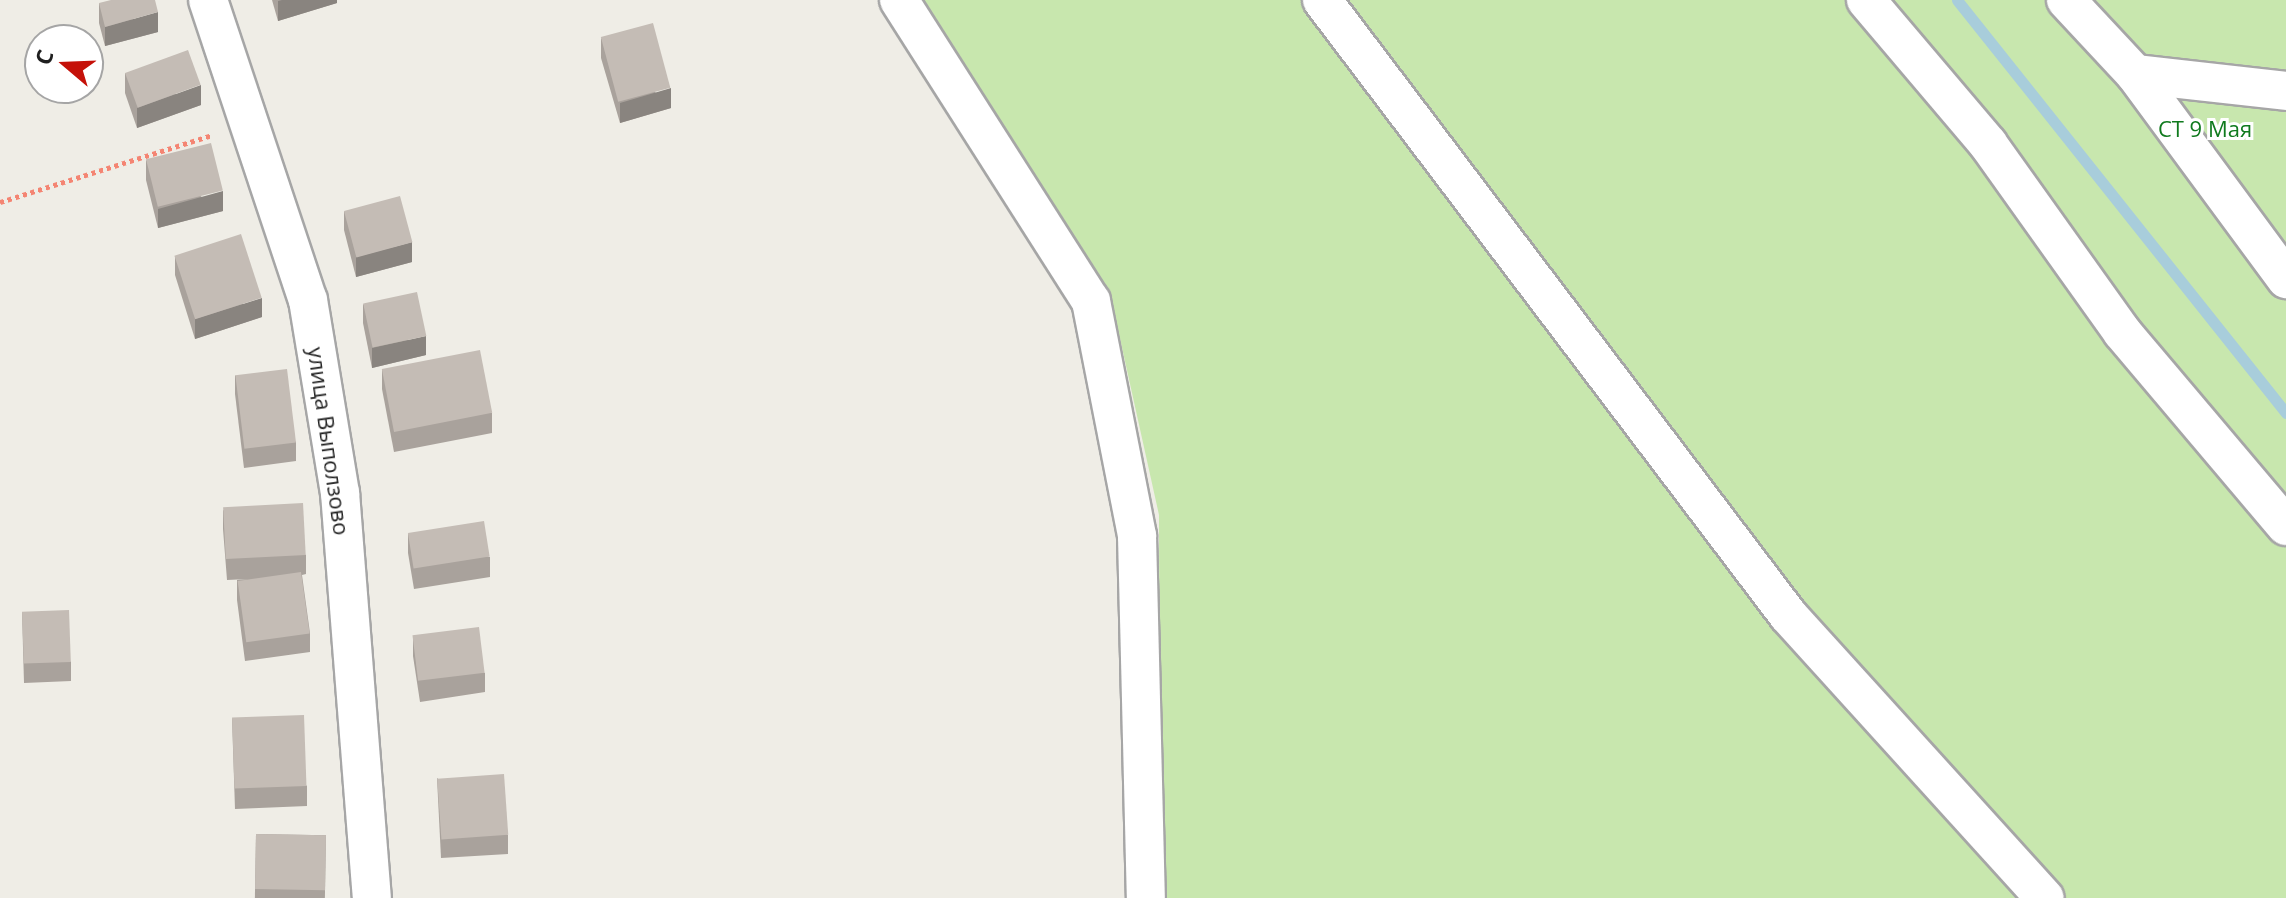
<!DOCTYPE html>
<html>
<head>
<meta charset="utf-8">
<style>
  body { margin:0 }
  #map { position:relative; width:2286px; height:898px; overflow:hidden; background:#efede6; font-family:"Open Sans",sans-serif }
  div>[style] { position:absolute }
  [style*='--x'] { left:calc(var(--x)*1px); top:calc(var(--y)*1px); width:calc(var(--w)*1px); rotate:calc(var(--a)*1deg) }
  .grass>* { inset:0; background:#c8e7ae }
  .stream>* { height:11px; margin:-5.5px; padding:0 5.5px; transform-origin:5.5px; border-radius:5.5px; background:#a8cddb }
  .path>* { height:5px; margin-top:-2.5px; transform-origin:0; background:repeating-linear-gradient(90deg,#f48573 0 4px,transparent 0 8px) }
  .roads { filter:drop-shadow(2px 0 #a6a6a6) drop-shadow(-2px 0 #a6a6a6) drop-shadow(0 2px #a6a6a6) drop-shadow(0 -2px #a6a6a6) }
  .minor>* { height:38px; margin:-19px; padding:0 19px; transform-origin:19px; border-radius:19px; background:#fff }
  .wall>* { inset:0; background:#a9a29c; transform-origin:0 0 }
  .shaded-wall>* { inset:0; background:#89847f }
  .building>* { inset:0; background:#c4bcb5; transform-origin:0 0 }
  span { translate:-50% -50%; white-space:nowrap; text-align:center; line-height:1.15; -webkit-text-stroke:6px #fff; paint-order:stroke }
  .park-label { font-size:22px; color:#107a1e }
  .street-label { font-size:22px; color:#1f1f1f }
  .north { position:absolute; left:24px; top:24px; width:80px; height:80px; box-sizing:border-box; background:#fff; border:2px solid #a5a5a5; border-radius:50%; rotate:289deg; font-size:22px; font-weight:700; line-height:32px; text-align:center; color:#1f1f1f }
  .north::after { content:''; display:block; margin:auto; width:28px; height:36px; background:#c51109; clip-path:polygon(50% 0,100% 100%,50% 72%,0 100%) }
</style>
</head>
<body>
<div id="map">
  <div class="grass">
    <i style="clip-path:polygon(916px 0,2286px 0,2286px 898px,1160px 898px,1159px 515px,1115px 316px)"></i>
  </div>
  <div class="stream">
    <i style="--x:1957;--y:0;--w:528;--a:51.46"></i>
  </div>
  <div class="path">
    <i style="--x:0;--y:202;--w:223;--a:-17.5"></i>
  </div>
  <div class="roads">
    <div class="minor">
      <i style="--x:208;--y:0;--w:316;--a:71.6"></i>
      <i style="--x:308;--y:300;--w:196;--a:80.6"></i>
      <i style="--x:340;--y:493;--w:406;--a:85.5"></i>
      <i style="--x:899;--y:0;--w:357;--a:57.5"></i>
      <i style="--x:1091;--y:301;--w:239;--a:78.9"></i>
      <i style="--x:1137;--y:536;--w:362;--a:88.6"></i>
      <i style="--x:1322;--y:0;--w:772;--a:52.85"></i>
      <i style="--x:1788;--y:615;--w:382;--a:47.8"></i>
      <i style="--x:1866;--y:0;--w:189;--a:49.7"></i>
      <i style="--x:1988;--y:144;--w:231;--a:54.5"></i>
      <i style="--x:2122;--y:332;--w:254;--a:49.8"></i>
      <i style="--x:2066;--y:0;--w:101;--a:47"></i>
      <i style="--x:2135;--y:74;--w:255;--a:53.6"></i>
      <i style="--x:2135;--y:74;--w:152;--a:6.4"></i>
    </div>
  </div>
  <div class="wall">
    <i style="clip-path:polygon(272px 0,337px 0,337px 3px,278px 21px)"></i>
    <i style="clip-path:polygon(99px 3px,158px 32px,105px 46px,99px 23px)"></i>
    <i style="clip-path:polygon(601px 38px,671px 108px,620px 123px,601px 58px)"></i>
    <i style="clip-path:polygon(125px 73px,201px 105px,137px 128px,125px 93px)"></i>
    <i style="clip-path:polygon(146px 160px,223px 211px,158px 228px,146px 180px)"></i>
    <i style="clip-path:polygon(344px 211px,412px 262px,356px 277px,344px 230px)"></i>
    <i style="clip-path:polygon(175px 256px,262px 317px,195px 339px,175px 275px)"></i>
    <i style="clip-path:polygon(363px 304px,426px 355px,372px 368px,363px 323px)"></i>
    <i style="clip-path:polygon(382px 369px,492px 413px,492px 433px,394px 452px,382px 389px)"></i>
    <i style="clip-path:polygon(235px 375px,296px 442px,296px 461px,244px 468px,235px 394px)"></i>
    <i style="clip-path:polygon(223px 510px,306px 555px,306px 574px,302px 575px,310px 633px,310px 652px,245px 661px,237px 600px,237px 580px,248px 579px,227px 580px,223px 529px)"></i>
    <i style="clip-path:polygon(408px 534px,490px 557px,490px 577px,414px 589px,408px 553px)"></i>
    <i style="clip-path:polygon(22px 612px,71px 662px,71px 681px,24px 683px)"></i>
    <i style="clip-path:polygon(413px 636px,485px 673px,485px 692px,420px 702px,413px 656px)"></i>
    <i style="clip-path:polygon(232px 718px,307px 786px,307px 806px,235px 809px)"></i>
    <i style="clip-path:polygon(437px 778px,508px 835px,508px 854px,441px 858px)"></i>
    <i style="left:256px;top:834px;width:70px;height:64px;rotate:1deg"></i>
  </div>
  <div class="shaded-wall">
    <i style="clip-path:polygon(282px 0,337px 0,337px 3px,278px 21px,278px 1px)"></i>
    <i style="clip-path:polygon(158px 12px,158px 32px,105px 46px,105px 27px)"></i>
    <i style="clip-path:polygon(201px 85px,201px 105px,137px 128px,137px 108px)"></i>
    <i style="clip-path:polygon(671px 88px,671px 108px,620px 123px,620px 103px)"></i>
    <i style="clip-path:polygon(223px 191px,223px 211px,158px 228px,158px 209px)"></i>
    <i style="clip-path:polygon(412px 242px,412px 262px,356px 277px,356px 257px)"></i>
    <i style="clip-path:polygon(262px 298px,262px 317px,195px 339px,195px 319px)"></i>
    <i style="clip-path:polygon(426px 336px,426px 355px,372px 368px,372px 348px)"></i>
  </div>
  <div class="building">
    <i style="clip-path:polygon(111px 0,155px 0,158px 12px,105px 27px,99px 3px)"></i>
    <i style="left:653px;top:23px;width:67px;height:54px;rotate:75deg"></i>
    <i style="left:188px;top:50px;width:37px;height:67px;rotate:70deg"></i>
    <i style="left:211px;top:143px;width:49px;height:67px;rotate:76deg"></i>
    <i style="left:400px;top:196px;width:48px;height:58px;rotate:75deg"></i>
    <i style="left:241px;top:234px;width:67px;height:70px;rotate:72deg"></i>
    <i style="left:417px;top:292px;width:45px;height:55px;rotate:78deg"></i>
    <i style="left:480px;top:350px;width:64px;height:100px;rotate:79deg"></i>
    <i style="left:287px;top:369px;width:74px;height:52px;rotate:83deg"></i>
    <i style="left:303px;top:503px;width:52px;height:80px;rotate:87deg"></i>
    <i style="left:484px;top:521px;width:36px;height:77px;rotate:81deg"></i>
    <i style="left:301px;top:572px;width:62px;height:64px;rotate:82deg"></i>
    <i style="left:69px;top:610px;width:52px;height:47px;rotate:88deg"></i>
    <i style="left:479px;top:627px;width:46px;height:67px;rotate:83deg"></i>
    <i style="left:304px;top:715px;width:71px;height:72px;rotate:88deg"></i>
    <i style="left:504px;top:774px;width:61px;height:67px;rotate:86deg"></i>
    <i style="left:256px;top:834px;width:70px;height:55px;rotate:1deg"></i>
  </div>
  <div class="park-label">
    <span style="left:2205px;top:129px">СТ 9 Мая</span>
  </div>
  <div class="street-label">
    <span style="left:329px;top:441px;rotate:82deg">улица Выползово</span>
  </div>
  <div class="north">С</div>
</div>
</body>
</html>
